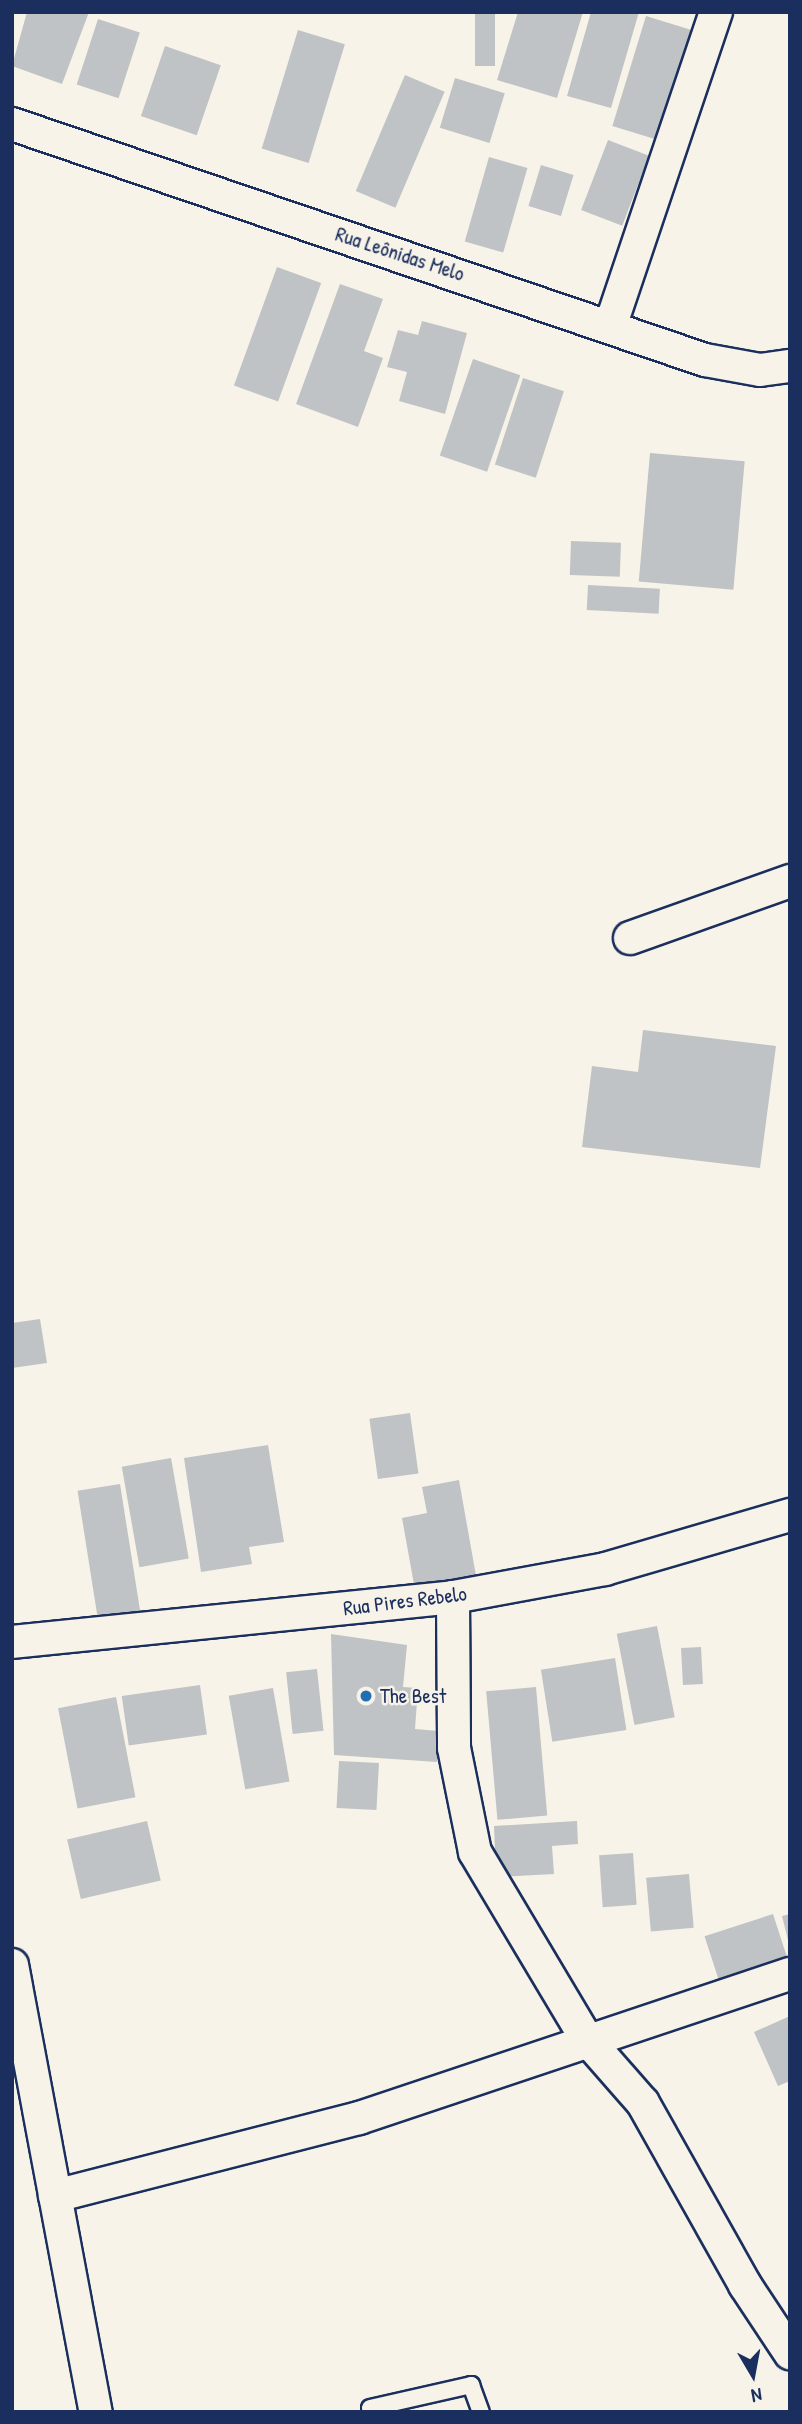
<!DOCTYPE html>
<html>
<head>
<meta charset="utf-8">
<style>
  body { margin:0 }
  #map { position:relative; width:802px; height:2424px; overflow:hidden; background:#f7f3e8; font-family:"Patrick Hand",sans-serif }
  div>[style] { position:absolute }
  [style*='--x'] { left:calc(var(--x)*1px); top:calc(var(--y)*1px); width:calc(var(--w)*1px); rotate:calc(var(--a)*1deg) }
  .building>* { inset:0; background:#c0c3c5; transform-origin:0 0 }
  .roads { filter:drop-shadow(2px 0 #1b2f5e) drop-shadow(-2px 0 #1b2f5e) drop-shadow(0 2px #1b2f5e) drop-shadow(0 -2px #1b2f5e) }
  .service>* { height:16px; margin:-8px; padding:0 8px; transform-origin:8px; border-radius:8px; background:#f7f3e8 }
  .minor>* { height:32px; margin:-16px; padding:0 16px; transform-origin:16px; border-radius:16px; background:#f7f3e8 }
  .dots>* { width:19px; height:19px; translate:-50% -50%; box-sizing:border-box; border:4px solid #f7f3e8; border-radius:50% }
  span { translate:-50% -50%; white-space:nowrap; text-align:center; line-height:1.15; -webkit-text-stroke:5px #f7f3e8; paint-order:stroke }
  .street-label { font-size:21px; color:#1b2f5e }
  .poi-label { font-size:21px; color:#1b2f5e }
  .left { translate:0 -50%; text-align:left }
  .frame { position:absolute; inset:0; border:14px solid #1b2f5e; pointer-events:none }
  .north { position:absolute; left:718px; top:2340px; width:70px; height:70px; -webkit-text-stroke:5px #f7f3e8; paint-order:stroke; rotate:170deg; font-size:19px; font-weight:700; line-height:28px; text-align:center; color:#1b2f5e }
  .north::after { content:''; display:block; margin:auto; width:24px; height:32px; background:#1b2f5e; clip-path:polygon(50% 0,100% 100%,50% 72%,0 100%) }
</style>
</head>
<body>
<div id="map">
  <div class="building">
    <i style="clip-path:polygon(27px 12px,89px 12px,62px 84px,12px 66px)"></i>
    <i style="left:475px;top:12px;width:20px;height:54px"></i>
    <i style="clip-path:polygon(518px 12px,583px 12px,557px 98px,497px 80px)"></i>
    <i style="clip-path:polygon(591px 12px,639px 12px,611px 108px,567px 96px)"></i>
    <i style="left:646px;top:16px;width:51px;height:115px;rotate:17deg"></i>
    <i style="left:98px;top:19px;width:44px;height:69px;rotate:18deg"></i>
    <i style="left:298px;top:30px;width:49px;height:124px;rotate:17deg"></i>
    <i style="left:165px;top:46px;width:59px;height:74px;rotate:19deg"></i>
    <i style="left:405px;top:75px;width:43px;height:126px;rotate:23deg"></i>
    <i style="left:455px;top:78px;width:52px;height:52px;rotate:17deg"></i>
    <i style="left:608px;top:140px;width:44px;height:75px;rotate:21deg"></i>
    <i style="left:489px;top:157px;width:40px;height:88px;rotate:16deg"></i>
    <i style="left:541px;top:165px;width:34px;height:43px;rotate:17deg"></i>
    <i style="left:277px;top:267px;width:47px;height:126px;rotate:20deg"></i>
    <i style="clip-path:polygon(340px 284px,383px 299px,364px 351px,383px 358px,358px 427px,296px 404px)"></i>
    <i style="clip-path:polygon(422px 321px,467px 333px,445px 414px,399px 401px,407px 372px,387px 367px,398px 330px,418px 335px)"></i>
    <i style="left:473px;top:359px;width:50px;height:102px;rotate:19deg"></i>
    <i style="left:523px;top:378px;width:43px;height:91px;rotate:18deg"></i>
    <i style="left:650px;top:453px;width:95px;height:129px;rotate:5deg"></i>
    <i style="left:571px;top:541px;width:50px;height:34px;rotate:2deg"></i>
    <i style="left:588px;top:585px;width:72px;height:25px;rotate:3deg"></i>
    <i style="clip-path:polygon(643px 1030px,776px 1046px,760px 1168px,582px 1147px,592px 1066px,638px 1072px)"></i>
    <i style="clip-path:polygon(40px 1319px,47px 1363px,12px 1368px,12px 1323px)"></i>
    <i style="left:410px;top:1413px;width:61px;height:41px;rotate:82deg"></i>
    <i style="clip-path:polygon(268px 1445px,284px 1542px,249px 1547px,252px 1564px,201px 1572px,184px 1458px)"></i>
    <i style="left:171px;top:1458px;width:102px;height:50px;rotate:80deg"></i>
    <i style="clip-path:polygon(459px 1480px,478px 1587px,415px 1590px,402px 1518px,427px 1513px,422px 1487px)"></i>
    <i style="left:120px;top:1484px;width:132px;height:43px;rotate:81deg"></i>
    <i style="left:657px;top:1626px;width:93px;height:41px;rotate:79deg"></i>
    <i style="clip-path:polygon(331px 1634px,407px 1645px,403px 1687px,418px 1688px,415px 1729px,439px 1731px,437px 1762px,334px 1755px)"></i>
    <i style="left:701px;top:1647px;width:37px;height:20px;rotate:87deg"></i>
    <i style="left:615px;top:1658px;width:73px;height:75px;rotate:81deg"></i>
    <i style="left:317px;top:1669px;width:62px;height:31px;rotate:84deg"></i>
    <i style="left:200px;top:1685px;width:50px;height:79px;rotate:82deg"></i>
    <i style="left:536px;top:1687px;width:129px;height:50px;rotate:85deg"></i>
    <i style="left:273px;top:1688px;width:95px;height:45px;rotate:80deg"></i>
    <i style="left:116px;top:1697px;width:102px;height:59px;rotate:79deg"></i>
    <i style="left:339px;top:1761px;width:40px;height:47px;rotate:3deg"></i>
    <i style="left:147px;top:1821px;width:61px;height:82px;rotate:77deg"></i>
    <i style="clip-path:polygon(577px 1821px,578px 1844px,552px 1846px,554px 1874px,496px 1877px,494px 1826px)"></i>
    <i style="left:633px;top:1853px;width:52px;height:34px;rotate:86deg"></i>
    <i style="left:689px;top:1874px;width:54px;height:43px;rotate:85deg"></i>
    <i style="left:773px;top:1914px;width:51px;height:72px;rotate:72deg"></i>
    <i style="clip-path:polygon(790px 1914px,790px 1944px,789px 1944px,782px 1916px)"></i>
    <i style="clip-path:polygon(790px 2016px,790px 2081px,778px 2086px,754px 2032px)"></i>
  </div>
  <div class="roads">
    <div class="service">
      <i style="--x:370;--y:2408;--w:104;--a:-12.8"></i>
      <i style="--x:471;--y:2385;--w:29;--a:70"></i>
    </div>
    <div class="minor">
      <i style="--x:12;--y:124;--w:732;--a:18.81"></i>
      <i style="--x:705;--y:360;--w:56;--a:10.3"></i>
      <i style="--x:760;--y:370;--w:30;--a:-8"></i>
      <i style="--x:611;--y:324;--w:329;--a:-71.4"></i>
      <i style="--x:630;--y:938;--w:170;--a:-19.6"></i>
      <i style="--x:453;--y:1597;--w:151;--a:89.6"></i>
      <i style="--x:454;--y:1748;--w:106;--a:78.6"></i>
      <i style="--x:475;--y:1852;--w:217;--a:59.2"></i>
      <i style="--x:586;--y:2038;--w:86;--a:48.8"></i>
      <i style="--x:643;--y:2103;--w:209;--a:60.7"></i>
      <i style="--x:745;--y:2285;--w:82;--a:56.5"></i>
      <i style="--x:12;--y:1642;--w:443;--a:-5.8"></i>
      <i style="--x:453;--y:1597;--w:155;--a:-10.4"></i>
      <i style="--x:605;--y:1569;--w:193;--a:-16.3"></i>
      <i style="--x:12;--y:1965;--w:455;--a:79.4"></i>
      <i style="--x:55;--y:2196;--w:314;--a:-14.4"></i>
      <i style="--x:359;--y:2118;--w:454;--a:-18.5"></i>
    </div>
  </div>
  <div class="dots">
    <i style="left:366px;top:1696px;background:#1f6fb2"></i>
  </div>
  <div class="street-label">
    <span style="left:400px;top:254px;rotate:18deg">Rua Leônidas Melo</span>
    <span style="left:405px;top:1601px;rotate:-7deg">Rua Pires Rebelo</span>
  </div>
  <div class="poi-label">
    <span class="left" style="left:380px;top:1696px">The Best</span>
  </div>
  <div class="frame"></div>
  <div class="north">N</div>
</div>
</body>
</html>
